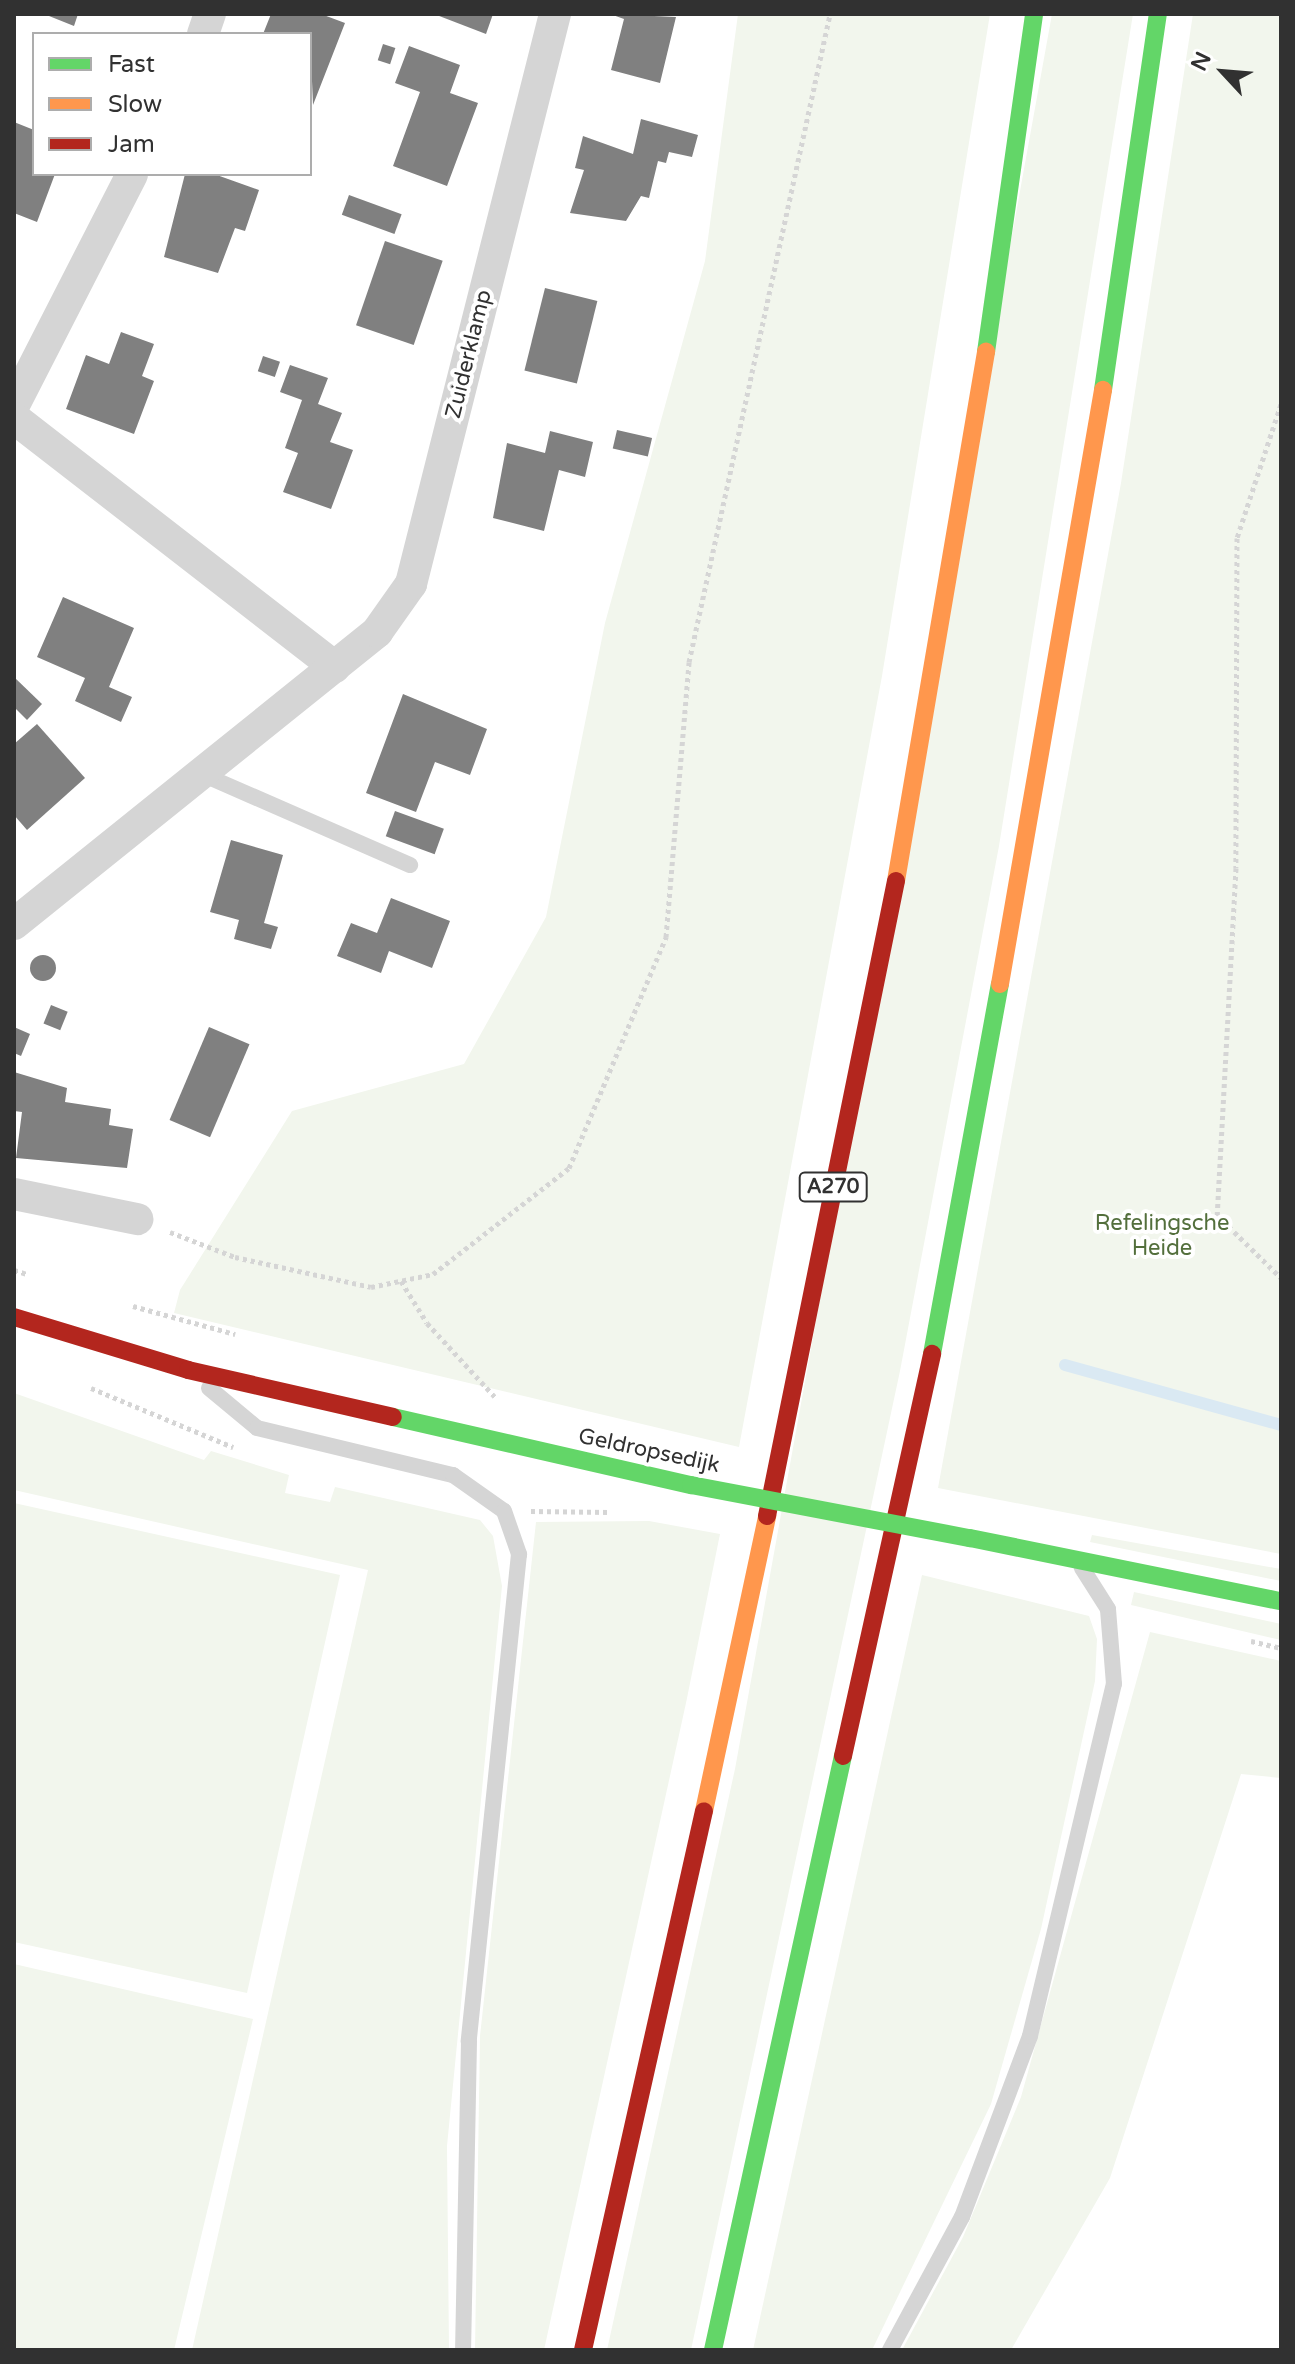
<!DOCTYPE html>
<html>
<head>
<meta charset="utf-8">
<style>
  body { margin:0 }
  #map { position:relative; width:1295px; height:2364px; overflow:hidden; background:#fff; font-family:"Varela Round",sans-serif }
  div>[style] { position:absolute }
  [style*='--x'] { left:calc(var(--x)*1px); top:calc(var(--y)*1px); width:calc(var(--w)*1px); rotate:calc(var(--a)*1deg) }
  .green>* { inset:0; background:#f2f6ed }
  .stream>* { height:12px; margin:-6px; padding:0 6px; transform-origin:6px; border-radius:6px; background:#dae9f3 }
  .building>* { inset:0; background:#808080; transform-origin:0 0 }
  .round { border-radius:50% }
  .path>* { height:5px; margin-top:-2.5px; transform-origin:0; background:repeating-linear-gradient(90deg,#d5d5d5 0 4px,transparent 0 8px) }
  .lane>* { height:16px; margin:-8px; padding:0 8px; transform-origin:8px; border-radius:8px; background:#d5d5d5 }
  .street>* { height:32px; margin:-16px; padding:0 16px; transform-origin:16px; border-radius:16px; background:#d5d5d5 }
  .fast>* { height:18px; margin:-9px; padding:0 9px; transform-origin:9px; border-radius:9px; background:#63d668 }
  .slow>* { height:18px; margin:-9px; padding:0 9px; transform-origin:9px; border-radius:9px; background:#ff974d }
  .jam>* { height:18px; margin:-9px; padding:0 9px; transform-origin:9px; border-radius:9px; background:#b3261e }
  .fast-bridge>* { height:18px; margin:-9px; padding:0 9px; transform-origin:9px; border-radius:9px; background:#63d668 }
  span { translate:-50% -50%; white-space:nowrap; text-align:center; line-height:1.15; -webkit-text-stroke:8px #fff; paint-order:stroke }
  .shield-label span { padding:2px 6px; background:#fff; border:2px solid; border-radius:6px; -webkit-text-stroke-width:0 }
  .shield-label { font-size:20px; color:#313131; font-weight:700 }
  .street-label { font-size:22px; color:#313131 }
  .park-label { font-size:22px; color:#536f3c }
  .frame { position:absolute; inset:0; border:16px solid #313131; pointer-events:none }
  .legend { position:absolute; left:32px; top:32px; width:280px; height:144px; box-sizing:border-box; background:#fff; border:2px solid #adadad; margin:0; padding:10px 14px; list-style:none; font-size:24px; color:#313131 }
  .legend li { display:flex; align-items:center; gap:16px; height:40px }
  .legend b { width:40px; border:2px solid #adadad }
  .north { position:absolute; left:1183px; top:32px; width:80px; height:80px; -webkit-text-stroke:6px #fff; paint-order:stroke; rotate:296deg; font-size:22px; font-weight:700; line-height:32px; text-align:center; color:#313131 }
  .north::after { content:''; display:block; margin:auto; width:28px; height:36px; background:#313131; clip-path:polygon(50% 0,100% 100%,50% 72%,0 100%) }
</style>
</head>
<body>
<div id="map">
  <div class="green">
    <i style="clip-path:polygon(738px 14px,990px 14px,882px 676px,739px 1447px,174px 1313px,180px 1290px,292px 1111px,464px 1064px,546px 917px,605px 623px,705px 261px)"></i>
    <i style="clip-path:polygon(1052px 14px,1133px 14px,999px 846px,900px 1371px,691px 2350px,607px 2350px,735px 1769px)"></i>
    <i style="clip-path:polygon(1193px 14px,1281px 14px,1281px 1554px,938px 1488px,1121px 483px)"></i>
    <i style="clip-path:polygon(14px 1393px,204px 1460px,211px 1451px,289px 1475px,285px 1493px,330px 1502px,335px 1487px,480px 1520px,493px 1536px,502px 1586px,447px 2146px,449px 2350px,192px 2350px,368px 1570px,14px 1490px)"></i>
    <i style="clip-path:polygon(14px 1503px,340px 1575px,247px 1993px,14px 1942px)"></i>
    <i style="clip-path:polygon(649px 1521px,720px 1534px,686px 1703px,544px 2350px,475px 2350px,480px 2036px,536px 1522px)"></i>
    <i style="clip-path:polygon(1092px 1535px,1281px 1569px,1281px 1581px,1090px 1542px)"></i>
    <i style="clip-path:polygon(922px 1575px,1089px 1616px,1097px 1639px,1095px 1681px,1041px 1929px,991px 2104px,872px 2350px,753px 2350px)"></i>
    <i style="clip-path:polygon(1134px 1592px,1281px 1624px,1281px 1640px,1131px 1605px)"></i>
    <i style="clip-path:polygon(1150px 1632px,1281px 1661px,1281px 1778px,1241px 1774px,1110px 2178px,1011px 2350px,902px 2350px,963px 2237px,1021px 2097px)"></i>
    <i style="clip-path:polygon(14px 1964px,253px 2019px,174px 2350px,14px 2350px)"></i>
  </div>
  <div class="stream">
    <i style="--x:1065;--y:1365;--w:224;--a:15.5"></i>
  </div>
  <div class="building">
    <i style="clip-path:polygon(44px 14px,78px 14px,74px 26px)"></i>
    <i style="clip-path:polygon(271px 14px,321px 14px,345px 23px,313px 105px,310px 34px,263px 34px)"></i>
    <i style="clip-path:polygon(434px 14px,493px 14px,486px 34px)"></i>
    <i style="clip-path:polygon(610px 14px,676px 17px,660px 83px,611px 70px,624px 19px)"></i>
    <i style="left:383px;top:44px;width:13px;height:17px;rotate:18deg"></i>
    <i style="clip-path:polygon(409px 46px,460px 65px,450px 93px,478px 103px,447px 186px,393px 166px,420px 92px,395px 83px)"></i>
    <i style="clip-path:polygon(641px 119px,698px 135px,692px 157px,669px 152px,666px 163px,658px 161px,649px 198px,641px 196px,626px 221px,570px 213px,584px 170px,575px 168px,583px 136px,633px 154px)"></i>
    <i style="clip-path:polygon(14px 122px,34px 130px,34px 174px,55px 174px,37px 222px,14px 213px)"></i>
    <i style="clip-path:polygon(185px 174px,214px 174px,259px 190px,245px 231px,235px 228px,218px 273px,164px 257px)"></i>
    <i style="left:349px;top:195px;width:56px;height:21px;rotate:20deg"></i>
    <i style="left:385px;top:241px;width:61px;height:89px;rotate:19deg"></i>
    <i style="left:545px;top:288px;width:54px;height:85px;rotate:14deg"></i>
    <i style="clip-path:polygon(121px 332px,154px 344px,142px 376px,154px 381px,134px 434px,66px 409px,86px 355px,109px 364px)"></i>
    <i style="left:263px;top:356px;width:18px;height:16px;rotate:19deg"></i>
    <i style="clip-path:polygon(290px 365px,328px 378px,318px 404px,342px 413px,330px 442px,353px 450px,331px 509px,283px 492px,298px 453px,285px 448px,302px 400px,280px 392px)"></i>
    <i style="left:617px;top:430px;width:36px;height:19px;rotate:13deg"></i>
    <i style="clip-path:polygon(550px 431px,593px 442px,585px 477px,559px 470px,544px 531px,493px 518px,507px 443px,545px 453px)"></i>
    <i style="clip-path:polygon(63px 597px,134px 628px,109px 687px,132px 697px,121px 722px,75px 701px,85px 678px,37px 657px)"></i>
    <i style="clip-path:polygon(14px 677px,42px 704px,27px 720px,14px 707px)"></i>
    <i style="clip-path:polygon(403px 694px,487px 729px,470px 775px,435px 762px,416px 812px,366px 793px)"></i>
    <i style="clip-path:polygon(37px 724px,85px 778px,27px 830px,14px 815px,14px 744px)"></i>
    <i style="left:395px;top:811px;width:52px;height:27px;rotate:20deg"></i>
    <i style="clip-path:polygon(231px 840px,283px 855px,264px 923px,278px 927px,271px 949px,234px 939px,239px 920px,210px 912px)"></i>
    <i style="clip-path:polygon(391px 898px,450px 921px,432px 968px,389px 951px,381px 973px,337px 956px,351px 923px,377px 933px)"></i>
    <i class="round" style="left:30px;top:955px;width:26px;height:26px"></i>
    <i style="left:51px;top:1005px;width:18px;height:20px;rotate:22deg"></i>
    <i style="clip-path:polygon(14px 1027px,30px 1034px,21px 1056px,14px 1053px)"></i>
    <i style="left:209px;top:1027px;width:44px;height:101px;rotate:23deg"></i>
    <i style="clip-path:polygon(14px 1072px,67px 1088px,65px 1102px,111px 1109px,109px 1125px,133px 1129px,127px 1168px,16px 1158px,22px 1112px,14px 1111px)"></i>
  </div>
  <div class="path">
    <i style="--x:1281;--y:404;--w:141;--a:108.2"></i>
    <i style="--x:1237;--y:538;--w:330;--a:90.2"></i>
    <i style="--x:1236;--y:868;--w:348;--a:93.1"></i>
    <i style="--x:1217;--y:1215;--w:90;--a:44.5"></i>
    <i style="--x:170;--y:1232;--w:70;--a:21"></i>
    <i style="--x:235;--y:1257;--w:139;--a:12.4"></i>
    <i style="--x:371;--y:1287;--w:63;--a:-11.8"></i>
    <i style="--x:433;--y:1274;--w:172;--a:-37.9"></i>
    <i style="--x:569;--y:1168;--w:251;--a:-67.2"></i>
    <i style="--x:666;--y:937;--w:276;--a:-85.2"></i>
    <i style="--x:689;--y:662;--w:663;--a:-77.72"></i>
    <i style="--x:14;--y:1270;--w:14;--a:17"></i>
    <i style="--x:401;--y:1281;--w:49;--a:58.2"></i>
    <i style="--x:427;--y:1323;--w:100;--a:47.4"></i>
    <i style="--x:133;--y:1306;--w:106;--a:15.4"></i>
    <i style="--x:91;--y:1388;--w:154;--a:22.6"></i>
    <i style="--x:531;--y:1511;--w:78;--a:0.7"></i>
    <i style="--x:1251;--y:1641;--w:31;--a:13"></i>
  </div>
  <div class="lane">
    <i style="--x:204;--y:775;--w:225;--a:23.6"></i>
    <i style="--x:209;--y:1388;--w:62;--a:39.8"></i>
    <i style="--x:257;--y:1428;--w:202;--a:13.5"></i>
    <i style="--x:453;--y:1475;--w:62;--a:35.2"></i>
    <i style="--x:504;--y:1511;--w:46;--a:70.8"></i>
    <i style="--x:519;--y:1554;--w:490;--a:95.9"></i>
    <i style="--x:469;--y:2041;--w:309;--a:91.1"></i>
    <i style="--x:890;--y:2350;--w:151;--a:-61.6"></i>
    <i style="--x:962;--y:2217;--w:193;--a:-69.4"></i>
    <i style="--x:1030;--y:2036;--w:362;--a:-76.6"></i>
    <i style="--x:1114;--y:1684;--w:75;--a:-94.6"></i>
    <i style="--x:1108;--y:1609;--w:49;--a:-122.4"></i>
  </div>
  <div class="street">
    <i style="--x:203;--y:34;--w:21;--a:-71"></i>
    <i style="--x:14;--y:405;--w:259;--a:-62.9"></i>
    <i style="--x:14;--y:418;--w:406;--a:37.8"></i>
    <i style="--x:14;--y:924;--w:466;--a:-38.8"></i>
    <i style="--x:377;--y:632;--w:59;--a:-54.7"></i>
    <i style="--x:411;--y:584;--w:588;--a:-75.82"></i>
    <i style="--x:14;--y:1194;--w:126;--a:11.5"></i>
  </div>
  <div class="fast">
    <i style="--x:986;--y:352;--w:341;--a:-81.9"></i>
    <i style="--x:1103;--y:390;--w:380;--a:-81.7"></i>
    <i style="--x:932;--y:1354;--w:376;--a:-79.6"></i>
    <i style="--x:393;--y:1417;--w:306;--a:12.9"></i>
    <i style="--x:970;--y:1538;--w:317;--a:11.5"></i>
    <i style="--x:713;--y:2350;--w:608;--a:-77.66"></i>
  </div>
  <div class="slow">
    <i style="--x:896;--y:881;--w:537;--a:-80.34"></i>
    <i style="--x:1000;--y:984;--w:603;--a:-80.16"></i>
    <i style="--x:704;--y:1811;--w:302;--a:-77.9"></i>
  </div>
  <div class="jam">
    <i style="--x:14;--y:1317;--w:182;--a:16.9"></i>
    <i style="--x:188;--y:1370;--w:210;--a:12.9"></i>
    <i style="--x:767;--y:1516;--w:648;--a:-78.52"></i>
    <i style="--x:843;--y:1756;--w:412;--a:-77.5"></i>
    <i style="--x:583;--y:2350;--w:552;--a:-77.35"></i>
  </div>
  <div class="fast-bridge">
    <i style="--x:691;--y:1485;--w:284;--a:10.8"></i>
  </div>
  <div class="shield-label">
    <span style="left:833px;top:1187px">A270</span>
  </div>
  <div class="street-label">
    <span style="left:469px;top:354px;rotate:-76deg">Zuiderklamp</span>
    <span style="left:649px;top:1451px;rotate:12deg">Geldropsedijk</span>
  </div>
  <div class="park-label">
    <span style="left:1162px;top:1236px">Refelingsche<br>Heide</span>
  </div>
  <div class="frame"></div>
  <ul class="legend">
  <li><b style="height:10px;background:#63d668"></b>Fast</li>
  <li><b style="height:10px;background:#ff974d"></b>Slow</li>
  <li><b style="height:10px;background:#b3261e"></b>Jam</li>
  </ul>
  <div class="north">N</div>
</div>
</body>
</html>
